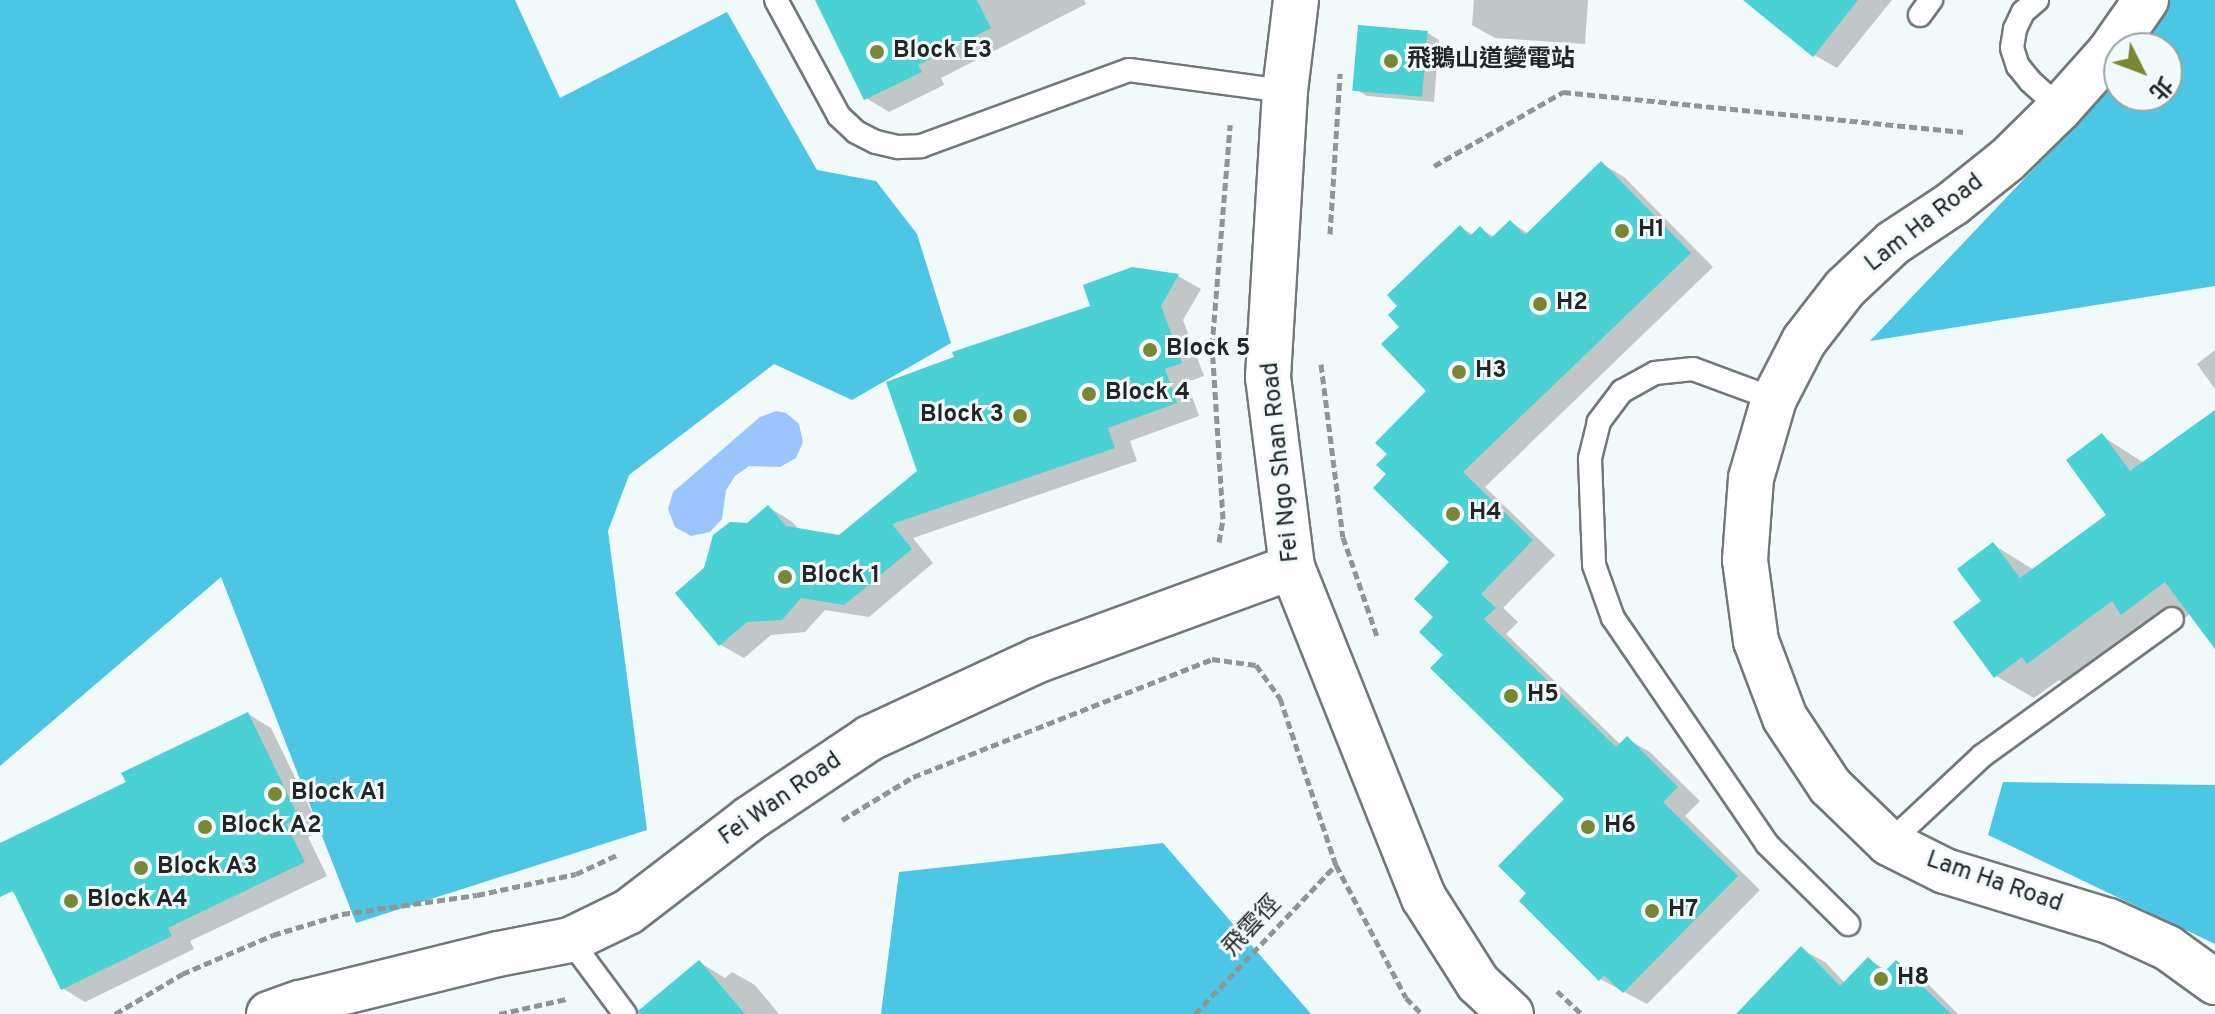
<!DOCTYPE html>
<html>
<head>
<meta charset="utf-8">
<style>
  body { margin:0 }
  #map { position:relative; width:2215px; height:1014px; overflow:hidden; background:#f2f9fb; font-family:Overpass,"Noto Sans TC",sans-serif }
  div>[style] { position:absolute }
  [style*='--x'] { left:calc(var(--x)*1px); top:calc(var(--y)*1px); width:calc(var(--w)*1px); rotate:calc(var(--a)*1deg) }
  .forest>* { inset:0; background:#4bc7e5 }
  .water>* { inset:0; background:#9cc5fe }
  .shadow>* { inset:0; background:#0003 }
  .building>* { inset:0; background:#49d1d4; transform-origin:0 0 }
  .path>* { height:5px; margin-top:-2.5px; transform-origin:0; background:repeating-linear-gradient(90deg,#8f9495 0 8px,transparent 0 12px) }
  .roads { filter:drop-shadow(2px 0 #72787a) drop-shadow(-2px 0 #72787a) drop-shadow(0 2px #72787a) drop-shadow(0 -2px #72787a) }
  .lane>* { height:22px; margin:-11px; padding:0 11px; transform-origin:11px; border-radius:11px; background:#fff }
  .street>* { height:44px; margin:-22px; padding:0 22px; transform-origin:22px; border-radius:22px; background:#fff }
  .dots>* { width:22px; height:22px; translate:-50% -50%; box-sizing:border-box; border:4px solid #f2f9fb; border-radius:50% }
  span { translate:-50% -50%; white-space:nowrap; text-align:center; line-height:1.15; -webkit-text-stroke:6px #f2f9fb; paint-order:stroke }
  .poi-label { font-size:24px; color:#232526; font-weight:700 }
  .left { translate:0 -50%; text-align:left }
  .right { translate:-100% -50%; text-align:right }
  .street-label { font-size:24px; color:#232526 }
  .north { position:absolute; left:2103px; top:32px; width:80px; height:80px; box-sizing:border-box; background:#f2f9fb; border:2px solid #9fa4a6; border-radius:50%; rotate:132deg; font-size:22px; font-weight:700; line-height:32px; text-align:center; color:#232526 }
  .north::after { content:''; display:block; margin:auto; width:28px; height:36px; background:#798734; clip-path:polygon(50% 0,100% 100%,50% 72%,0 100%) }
</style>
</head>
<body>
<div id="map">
  <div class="forest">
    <i style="clip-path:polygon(0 0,515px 0,560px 98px,727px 12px,817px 170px,876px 181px,917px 234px,951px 343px,852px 400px,774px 364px,629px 475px,608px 531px,647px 830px,356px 923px,221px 577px,0 766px)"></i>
    <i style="clip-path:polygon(2165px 0,2215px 0,2215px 286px,1870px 341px,2046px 156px,2119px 61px,2119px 96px,2167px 96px,2167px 48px,2129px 48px)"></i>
    <i style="clip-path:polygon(2003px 782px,2215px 785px,2215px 944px,1988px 835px)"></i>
    <i style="clip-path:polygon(1163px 843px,1311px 1014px,881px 1014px,899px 872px)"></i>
  </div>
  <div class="water">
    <i style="clip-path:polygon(776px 411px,786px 413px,799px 424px,803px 442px,796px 458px,780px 467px,749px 466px,735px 476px,726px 490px,722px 519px,710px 532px,691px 536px,675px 527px,668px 509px,673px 492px,760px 417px)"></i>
  </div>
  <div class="shadow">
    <i style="clip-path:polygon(817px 0,1084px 0,1086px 4px,941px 78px,944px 85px,889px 112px,866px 98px)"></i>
    <i style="clip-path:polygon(1474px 0,1588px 0,1585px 44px,1495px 38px,1472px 25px)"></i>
    <i style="clip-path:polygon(1780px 0,1892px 0,1837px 68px,1814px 55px)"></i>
    <i style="clip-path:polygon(1428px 33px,1439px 40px,1434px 102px,1367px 96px,1355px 89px)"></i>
    <i style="clip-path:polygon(1601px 163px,1624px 177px,1713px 267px,1485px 487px,1555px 555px,1503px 608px,1518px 622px,1506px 634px,1621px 745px,1627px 739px,1650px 752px,1700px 801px,1685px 816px,1760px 890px,1647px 1004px,1600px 979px,1529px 893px,1567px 799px,1446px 655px,1436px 617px,1452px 562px,1388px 474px,1390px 454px,1429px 391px,1402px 327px,1460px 227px,1474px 235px,1480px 229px,1495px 237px,1510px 222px,1529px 234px)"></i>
    <i style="clip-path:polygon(1133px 269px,1178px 276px,1201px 289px,1183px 320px,1204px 376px,1187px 382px,1199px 416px,1130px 441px,1137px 461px,913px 538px,933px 563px,869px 617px,825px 610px,805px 632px,771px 635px,744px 658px,721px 645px,677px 593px,768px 507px,791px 521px,800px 530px,840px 537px,920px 471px)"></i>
    <i style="clip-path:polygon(2215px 350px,2215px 389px,2197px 364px)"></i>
    <i style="clip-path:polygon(2215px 412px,2215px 647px,2190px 614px,2161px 636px,2067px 685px,2059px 680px,2034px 698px,1996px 676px,1984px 602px,1994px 545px,2034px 570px,2109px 515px,2102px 436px,2144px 463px)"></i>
    <i style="clip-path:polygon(248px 714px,271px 728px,321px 831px,308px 837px,327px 876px,190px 941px,194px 949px,85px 1002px,62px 988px,18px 896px,11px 891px,0 870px,0 845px,128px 783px)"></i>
    <i style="clip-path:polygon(1801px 949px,1825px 962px,1846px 984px,1869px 960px,1888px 971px,1897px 962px,1920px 976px,1958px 1014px,1737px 1014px)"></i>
    <i style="clip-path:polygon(699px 962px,725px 978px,732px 972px,755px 985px,779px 1014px,639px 1014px)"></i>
  </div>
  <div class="building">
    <i style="clip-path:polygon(815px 0,977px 0,991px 28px,918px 65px,922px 72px,864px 100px)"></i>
    <i style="clip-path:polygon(1743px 0,1858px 0,1813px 57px)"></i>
    <i style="left:1358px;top:25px;width:70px;height:66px;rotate:5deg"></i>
    <i style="clip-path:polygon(1601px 161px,1691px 253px,1463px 472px,1533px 540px,1481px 594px,1496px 608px,1484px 619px,1616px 747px,1627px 736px,1678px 787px,1663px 802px,1738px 876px,1623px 993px,1604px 975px,1599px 981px,1519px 901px,1526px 893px,1498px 866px,1564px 799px,1430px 668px,1443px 655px,1419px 632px,1433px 617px,1414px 599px,1449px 562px,1373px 488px,1386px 474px,1376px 465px,1387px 454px,1375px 443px,1426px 391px,1381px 344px,1399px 327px,1388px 315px,1397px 306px,1387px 295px,1460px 225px,1470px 236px,1480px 226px,1491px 238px,1510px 220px,1525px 235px)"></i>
    <i style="clip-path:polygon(1132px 267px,1179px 274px,1161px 306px,1182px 363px,1165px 369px,1177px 403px,1108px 428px,1115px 448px,892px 524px,912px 549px,844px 605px,801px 598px,782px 620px,747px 622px,719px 646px,675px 593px,704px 568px,713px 535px,730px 522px,747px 523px,768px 505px,786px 526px,839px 535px,917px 471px,886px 382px,954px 357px,952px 352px,1090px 306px,1083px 285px)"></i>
    <i style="clip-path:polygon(2215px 410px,2215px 649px,2165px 582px,2121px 615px,2112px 601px,2027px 664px,2022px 657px,1994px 678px,1953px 622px,1981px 601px,1957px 569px,1993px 542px,2020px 578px,2106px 515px,2066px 460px,2102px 433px,2130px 471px)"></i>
    <i style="clip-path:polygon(248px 712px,299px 818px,286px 824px,305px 862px,168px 928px,172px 936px,61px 990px,13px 891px,0 897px,0 843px,126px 782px,121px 773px)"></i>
    <i style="clip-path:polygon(1801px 946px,1840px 986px,1868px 957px,1884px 972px,1896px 960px,1951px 1014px,1736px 1014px)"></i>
    <i style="clip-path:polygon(699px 960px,745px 1014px,639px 1014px,638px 1011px)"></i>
  </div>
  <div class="path">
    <i style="--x:1434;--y:166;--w:149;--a:-29.8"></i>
    <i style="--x:1563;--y:92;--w:402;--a:5.7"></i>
    <i style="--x:1330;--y:234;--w:161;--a:-86.4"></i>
    <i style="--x:1321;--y:364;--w:174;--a:82.8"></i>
    <i style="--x:1343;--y:537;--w:108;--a:71.1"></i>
    <i style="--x:1219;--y:542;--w:23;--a:-80"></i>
    <i style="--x:1223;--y:519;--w:173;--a:-93.6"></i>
    <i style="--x:1212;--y:346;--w:222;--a:-85.3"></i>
    <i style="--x:842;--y:820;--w:83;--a:-31.2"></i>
    <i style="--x:913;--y:777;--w:321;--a:-21.5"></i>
    <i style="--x:1212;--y:659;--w:44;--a:7.8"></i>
    <i style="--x:1256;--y:665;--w:41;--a:54"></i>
    <i style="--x:1280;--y:698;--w:176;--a:71.5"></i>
    <i style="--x:1336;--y:865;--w:150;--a:62.2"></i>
    <i style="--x:1406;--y:998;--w:23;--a:45"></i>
    <i style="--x:1557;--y:991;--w:34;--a:43"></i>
    <i style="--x:115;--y:1014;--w:78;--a:-30.8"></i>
    <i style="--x:182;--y:974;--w:99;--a:-23.2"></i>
    <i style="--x:273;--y:935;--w:72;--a:-16.9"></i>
    <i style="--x:342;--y:914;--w:136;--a:-8"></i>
    <i style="--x:477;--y:895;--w:101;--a:-12"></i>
    <i style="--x:576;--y:874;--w:45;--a:-24.9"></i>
    <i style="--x:499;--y:1014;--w:69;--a:-12.6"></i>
    <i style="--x:1195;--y:1014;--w:205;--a:-46.6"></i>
  </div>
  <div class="roads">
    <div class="lane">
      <i style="--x:776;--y:0;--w:132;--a:61.5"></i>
      <i style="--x:839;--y:116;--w:23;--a:43"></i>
      <i style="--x:856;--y:132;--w:22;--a:27"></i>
      <i style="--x:876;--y:142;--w:23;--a:13"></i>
      <i style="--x:898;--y:147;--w:23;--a:-2"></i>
      <i style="--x:921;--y:146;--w:221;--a:-20.1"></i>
      <i style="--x:1129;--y:70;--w:157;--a:7.7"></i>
      <i style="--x:2037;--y:0;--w:18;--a:139"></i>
      <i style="--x:2023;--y:12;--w:19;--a:115"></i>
      <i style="--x:2015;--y:29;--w:19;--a:99"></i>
      <i style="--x:2012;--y:48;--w:19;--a:72"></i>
      <i style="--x:2018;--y:66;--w:19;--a:51"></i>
      <i style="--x:2030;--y:81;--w:40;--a:42"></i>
      <i style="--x:1920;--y:15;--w:19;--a:-54"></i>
      <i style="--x:1774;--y:399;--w:86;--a:-159.7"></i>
      <i style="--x:1693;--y:369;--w:38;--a:174"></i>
      <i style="--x:1655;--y:373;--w:38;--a:151"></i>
      <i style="--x:1622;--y:391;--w:39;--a:127"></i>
      <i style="--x:1599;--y:422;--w:38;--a:104"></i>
      <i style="--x:1590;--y:459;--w:106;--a:87.8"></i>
      <i style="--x:1594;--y:565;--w:56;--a:70.3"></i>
      <i style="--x:1613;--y:618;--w:273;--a:55.7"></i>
      <i style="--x:1767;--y:844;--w:114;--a:44.6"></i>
      <i style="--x:1889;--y:843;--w:127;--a:-43.1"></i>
      <i style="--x:1982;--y:756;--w:234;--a:-35.8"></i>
      <i style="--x:570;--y:940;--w:92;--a:53.4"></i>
    </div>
    <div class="street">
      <i style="--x:1296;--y:0;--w:92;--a:96.9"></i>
      <i style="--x:1285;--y:91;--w:287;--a:93.4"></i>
      <i style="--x:1268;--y:377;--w:192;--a:82.8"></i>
      <i style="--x:1292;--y:567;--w:356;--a:68.3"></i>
      <i style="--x:1424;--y:898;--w:101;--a:57.6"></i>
      <i style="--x:1478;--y:983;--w:45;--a:43.2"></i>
      <i style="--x:2146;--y:0;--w:65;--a:124.9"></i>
      <i style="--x:2109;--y:53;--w:74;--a:131.7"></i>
      <i style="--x:2060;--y:108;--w:74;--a:135.5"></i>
      <i style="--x:2007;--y:160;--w:70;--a:141.3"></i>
      <i style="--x:1952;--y:204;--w:71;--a:146.5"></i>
      <i style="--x:1893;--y:243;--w:66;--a:136.8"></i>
      <i style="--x:1845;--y:288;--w:67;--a:127.7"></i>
      <i style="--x:1804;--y:341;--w:65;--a:117.3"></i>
      <i style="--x:1774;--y:399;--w:82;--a:106.2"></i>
      <i style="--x:1751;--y:478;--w:82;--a:94.2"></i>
      <i style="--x:1745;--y:560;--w:82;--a:82.3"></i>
      <i style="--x:1756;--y:641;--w:82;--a:69.4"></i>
      <i style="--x:1785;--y:718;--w:82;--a:56.5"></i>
      <i style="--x:1830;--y:786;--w:82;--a:44"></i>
      <i style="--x:1889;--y:843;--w:63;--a:26.6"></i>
      <i style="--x:1945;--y:871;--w:171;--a:17"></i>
      <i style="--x:2109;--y:921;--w:65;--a:24.6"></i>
      <i style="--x:2168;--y:948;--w:58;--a:35.9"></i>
      <i style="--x:269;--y:1014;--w:33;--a:-20"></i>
      <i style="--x:300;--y:1003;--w:204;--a:-13.9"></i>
      <i style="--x:498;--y:954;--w:73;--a:-11"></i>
      <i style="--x:570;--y:940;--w:64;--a:-25.8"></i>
      <i style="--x:628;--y:912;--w:153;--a:-37.5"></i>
      <i style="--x:749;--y:819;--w:146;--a:-33.8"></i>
      <i style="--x:870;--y:738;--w:185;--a:-24.9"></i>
      <i style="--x:1038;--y:660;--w:270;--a:-20.1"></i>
    </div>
  </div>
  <div class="dots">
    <i style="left:877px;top:52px;background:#798734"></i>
    <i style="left:1391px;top:61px;background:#798734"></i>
    <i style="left:1622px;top:231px;background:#798734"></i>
    <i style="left:1540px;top:304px;background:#798734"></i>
    <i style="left:1150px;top:350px;background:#798734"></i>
    <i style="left:1459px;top:372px;background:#798734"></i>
    <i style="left:1089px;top:394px;background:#798734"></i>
    <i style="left:1020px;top:416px;background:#798734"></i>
    <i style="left:1453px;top:514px;background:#798734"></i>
    <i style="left:785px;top:577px;background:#798734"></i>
    <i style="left:1511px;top:696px;background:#798734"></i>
    <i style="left:275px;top:794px;background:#798734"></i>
    <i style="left:205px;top:827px;background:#798734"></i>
    <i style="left:1588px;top:827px;background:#798734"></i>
    <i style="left:141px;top:868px;background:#798734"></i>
    <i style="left:71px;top:901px;background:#798734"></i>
    <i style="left:1652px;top:911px;background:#798734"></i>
    <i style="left:1881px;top:979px;background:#798734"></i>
  </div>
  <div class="poi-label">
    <span class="left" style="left:893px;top:52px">Block E3</span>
    <span class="left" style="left:1407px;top:61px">飛鵝山道變電站</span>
    <span class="left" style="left:1638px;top:231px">H1</span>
    <span class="left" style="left:1556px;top:304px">H2</span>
    <span class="left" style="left:1166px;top:350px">Block 5</span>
    <span class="left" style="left:1475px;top:372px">H3</span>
    <span class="left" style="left:1105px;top:394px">Block 4</span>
    <span class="right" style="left:1004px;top:416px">Block 3</span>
    <span class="left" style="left:1469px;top:514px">H4</span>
    <span class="left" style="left:801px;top:577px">Block 1</span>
    <span class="left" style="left:1527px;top:696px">H5</span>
    <span class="left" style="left:291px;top:794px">Block A1</span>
    <span class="left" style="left:221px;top:827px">Block A2</span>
    <span class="left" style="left:1604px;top:827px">H6</span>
    <span class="left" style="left:157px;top:868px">Block A3</span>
    <span class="left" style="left:87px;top:901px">Block A4</span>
    <span class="left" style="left:1668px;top:911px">H7</span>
    <span class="left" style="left:1897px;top:979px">H8</span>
  </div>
  <div class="street-label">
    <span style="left:1925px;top:224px;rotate:-38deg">Lam Ha Road</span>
    <span style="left:1282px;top:462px;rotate:-96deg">Fei Ngo Shan Road</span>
    <span style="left:781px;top:800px;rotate:-35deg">Fei Wan Road</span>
    <span style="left:1994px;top:883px;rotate:19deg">Lam Ha Road</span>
    <span style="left:1253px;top:927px;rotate:-47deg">飛雲徑</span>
  </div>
  <div class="north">北</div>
</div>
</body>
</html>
